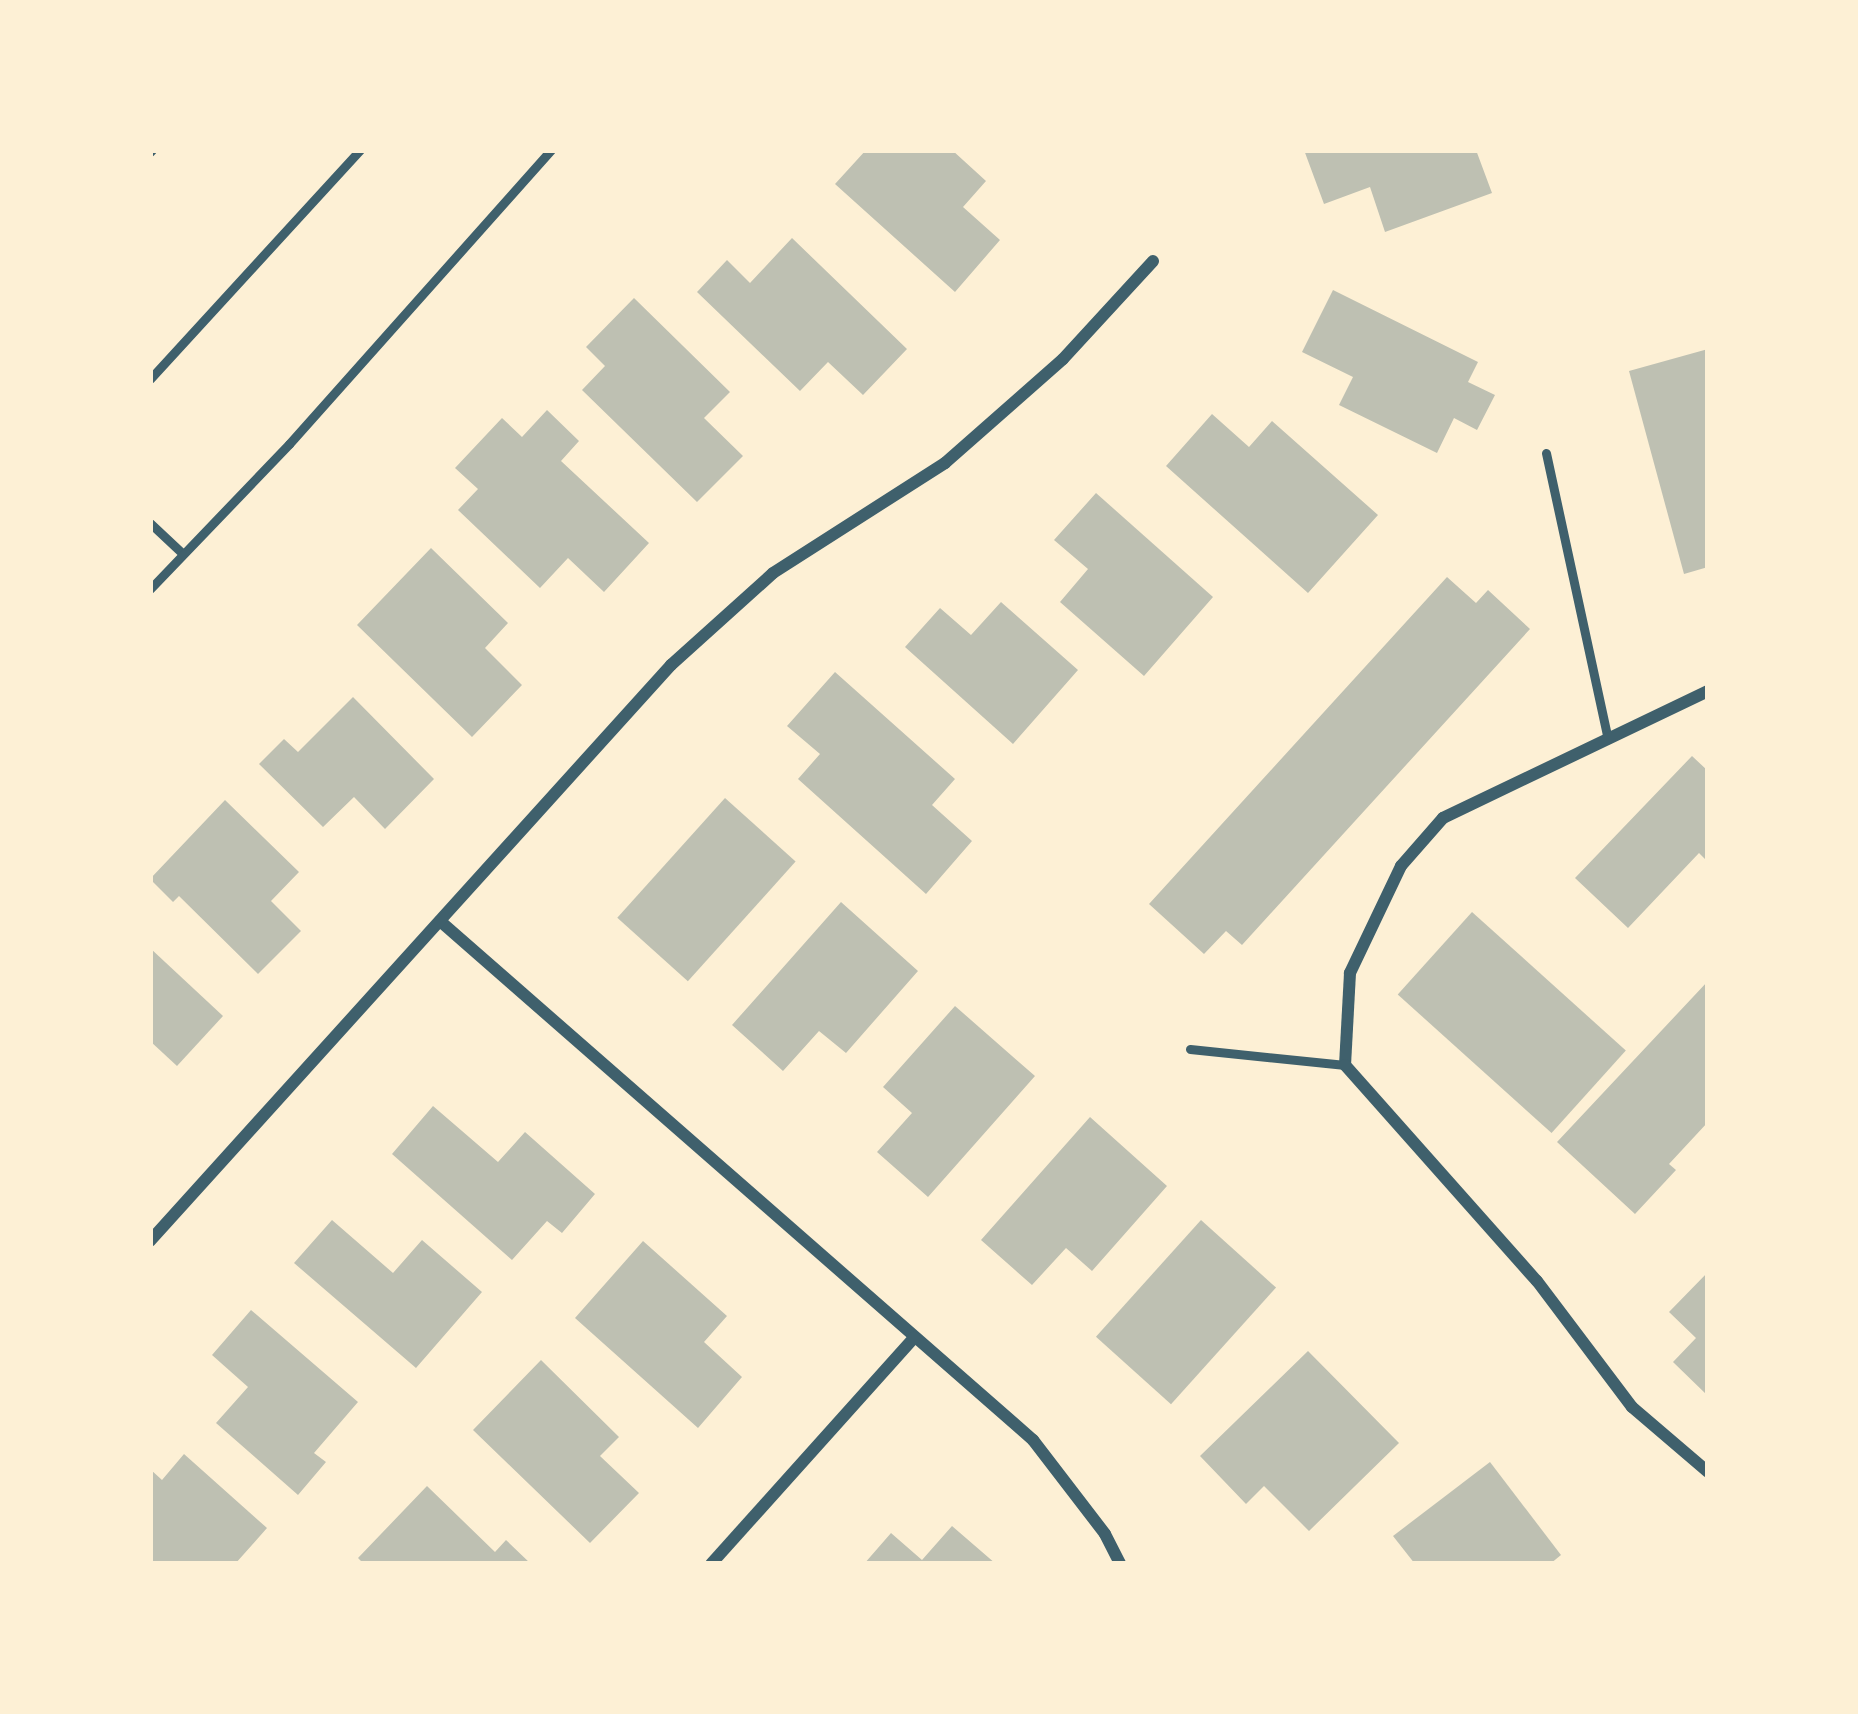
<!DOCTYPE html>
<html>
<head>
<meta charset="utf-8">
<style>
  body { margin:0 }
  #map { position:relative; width:1858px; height:1714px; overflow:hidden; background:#fdf0d5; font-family:Poppins,sans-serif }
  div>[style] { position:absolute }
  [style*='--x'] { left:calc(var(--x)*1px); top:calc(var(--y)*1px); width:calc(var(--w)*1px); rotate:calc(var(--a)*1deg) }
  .building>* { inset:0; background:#bec0b2; transform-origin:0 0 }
  .service>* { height:9px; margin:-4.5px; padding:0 4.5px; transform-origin:4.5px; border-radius:4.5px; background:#3f606c }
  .minor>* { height:12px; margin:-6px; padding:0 6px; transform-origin:6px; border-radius:6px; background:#3f606c }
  span { translate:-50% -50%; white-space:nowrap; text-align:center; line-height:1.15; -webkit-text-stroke:12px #fdf0d5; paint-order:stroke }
  .frame { position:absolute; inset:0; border:153px solid #fdf0d5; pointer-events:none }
</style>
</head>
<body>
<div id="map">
  <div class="building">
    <i style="clip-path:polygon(866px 150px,952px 150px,986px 181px,963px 207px,1000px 240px,955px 292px,835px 184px)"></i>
    <i style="clip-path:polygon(1304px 150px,1476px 150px,1492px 193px,1385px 232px,1370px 187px,1324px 204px)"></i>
    <i style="clip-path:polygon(792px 238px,907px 349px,863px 395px,828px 362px,800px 391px,697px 292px,727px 260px,750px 283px)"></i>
    <i style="clip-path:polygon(1333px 290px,1478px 362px,1468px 382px,1495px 395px,1477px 430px,1454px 418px,1437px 453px,1339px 405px,1353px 377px,1302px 352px)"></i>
    <i style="clip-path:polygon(634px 298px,730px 392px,704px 418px,743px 456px,697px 502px,582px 390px,605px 366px,586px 347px)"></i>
    <i style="clip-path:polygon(1708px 349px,1708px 567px,1684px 574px,1629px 371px)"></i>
    <i style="clip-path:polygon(547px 410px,579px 441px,561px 461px,649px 543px,604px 592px,568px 558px,540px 588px,458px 510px,478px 489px,455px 468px,502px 418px,522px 437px)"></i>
    <i style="clip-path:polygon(1212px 414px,1249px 447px,1272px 421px,1378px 515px,1308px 593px,1166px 466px)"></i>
    <i style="clip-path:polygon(1096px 493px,1213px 597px,1144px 676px,1060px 602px,1088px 569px,1054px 540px)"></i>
    <i style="clip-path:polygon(431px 548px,508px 623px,485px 648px,522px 685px,472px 737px,357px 625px)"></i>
    <i style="clip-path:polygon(1447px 577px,1476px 603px,1488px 590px,1530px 629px,1242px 945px,1226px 931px,1204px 954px,1149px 904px)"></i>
    <i style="clip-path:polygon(1001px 602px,1078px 670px,1013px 744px,905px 647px,940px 608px,971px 635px)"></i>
    <i style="clip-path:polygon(835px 672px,955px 779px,932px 805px,972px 841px,926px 894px,798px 779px,820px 754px,787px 726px)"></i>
    <i style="clip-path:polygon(353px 697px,434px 779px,385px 829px,354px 797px,323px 827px,259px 764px,284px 739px,298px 752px)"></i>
    <i style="clip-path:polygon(1692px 756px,1708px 771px,1708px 862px,1699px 853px,1628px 928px,1575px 878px)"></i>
    <i style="left:725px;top:798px;width:95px;height:161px;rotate:42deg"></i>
    <i style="clip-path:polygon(225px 800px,299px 872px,271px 901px,301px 931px,258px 974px,179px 896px,173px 902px,150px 879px)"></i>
    <i style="clip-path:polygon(841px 902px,918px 971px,846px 1053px,819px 1031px,783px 1071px,732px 1025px)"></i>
    <i style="left:1472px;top:912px;width:207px;height:111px;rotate:42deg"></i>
    <i style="clip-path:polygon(150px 948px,223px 1016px,177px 1066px,150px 1041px)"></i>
    <i style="clip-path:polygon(1708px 981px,1708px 1122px,1669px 1164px,1676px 1170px,1635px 1214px,1557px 1142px)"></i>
    <i style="clip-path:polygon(955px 1006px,1035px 1076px,928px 1197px,877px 1152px,912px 1113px,883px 1087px)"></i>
    <i style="clip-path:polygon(433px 1106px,498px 1162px,525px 1132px,595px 1194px,562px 1233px,547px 1221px,512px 1260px,392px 1154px)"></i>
    <i style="clip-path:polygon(1090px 1117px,1167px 1186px,1092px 1271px,1066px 1248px,1032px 1285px,981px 1240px)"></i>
    <i style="clip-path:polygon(332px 1220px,393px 1273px,422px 1240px,482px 1292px,416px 1368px,294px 1263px)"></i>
    <i style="left:1201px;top:1220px;width:101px;height:157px;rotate:42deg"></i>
    <i style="clip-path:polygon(643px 1241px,727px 1316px,704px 1342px,742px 1377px,698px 1428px,575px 1318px)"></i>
    <i style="clip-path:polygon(1708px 1272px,1708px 1396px,1673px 1362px,1696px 1338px,1669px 1312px)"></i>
    <i style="clip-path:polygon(251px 1310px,358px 1402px,314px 1453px,326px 1462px,298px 1495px,216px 1423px,248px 1387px,212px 1355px)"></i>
    <i style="clip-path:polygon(1308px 1351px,1399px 1443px,1309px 1531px,1264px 1486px,1246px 1504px,1200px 1456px)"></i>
    <i style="clip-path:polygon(541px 1360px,619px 1437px,600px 1456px,639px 1493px,590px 1543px,473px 1430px)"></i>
    <i style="clip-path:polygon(184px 1454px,267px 1528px,235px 1564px,150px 1561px,150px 1469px,162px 1480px)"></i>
    <i style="clip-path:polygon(1490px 1462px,1561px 1555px,1550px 1564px,1415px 1564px,1393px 1536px)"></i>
    <i style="clip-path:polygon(427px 1486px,495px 1552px,506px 1540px,531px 1564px,364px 1564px,358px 1558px)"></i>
    <i style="clip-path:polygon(952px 1526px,996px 1564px,864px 1564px,891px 1533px,922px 1560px)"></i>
  </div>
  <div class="service">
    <i style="--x:150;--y:152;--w:3;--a:-45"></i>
    <i style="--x:150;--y:379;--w:311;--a:-47.5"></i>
    <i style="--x:1546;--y:453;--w:293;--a:77.8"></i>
    <i style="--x:150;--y:523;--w:45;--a:43.2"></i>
    <i style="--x:150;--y:589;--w:201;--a:-46.2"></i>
    <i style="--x:289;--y:444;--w:394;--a:-48.3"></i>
    <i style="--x:1190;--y:1049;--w:156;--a:5.9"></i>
  </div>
  <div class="minor">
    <i style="--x:1708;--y:691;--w:294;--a:154.4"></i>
    <i style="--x:1443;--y:818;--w:64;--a:131.2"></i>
    <i style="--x:1401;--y:866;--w:119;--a:115.5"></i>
    <i style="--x:1350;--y:973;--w:92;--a:93.1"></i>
    <i style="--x:1345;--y:1065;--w:289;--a:48.4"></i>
    <i style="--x:1537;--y:1281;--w:158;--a:53"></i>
    <i style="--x:1632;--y:1407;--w:100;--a:40.5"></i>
    <i style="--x:440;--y:921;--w:788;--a:41.19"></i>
    <i style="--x:1033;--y:1440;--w:118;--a:52.5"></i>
    <i style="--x:1105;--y:1534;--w:34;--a:63"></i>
    <i style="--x:150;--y:1241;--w:777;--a:-47.87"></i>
    <i style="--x:671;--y:665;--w:137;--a:-42"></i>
    <i style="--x:773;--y:573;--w:204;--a:-32.6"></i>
    <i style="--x:945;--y:463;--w:157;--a:-41.4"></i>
    <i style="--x:1063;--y:359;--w:133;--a:-47.4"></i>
    <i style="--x:711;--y:1564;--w:304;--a:-48.1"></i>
  </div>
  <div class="frame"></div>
</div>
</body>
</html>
